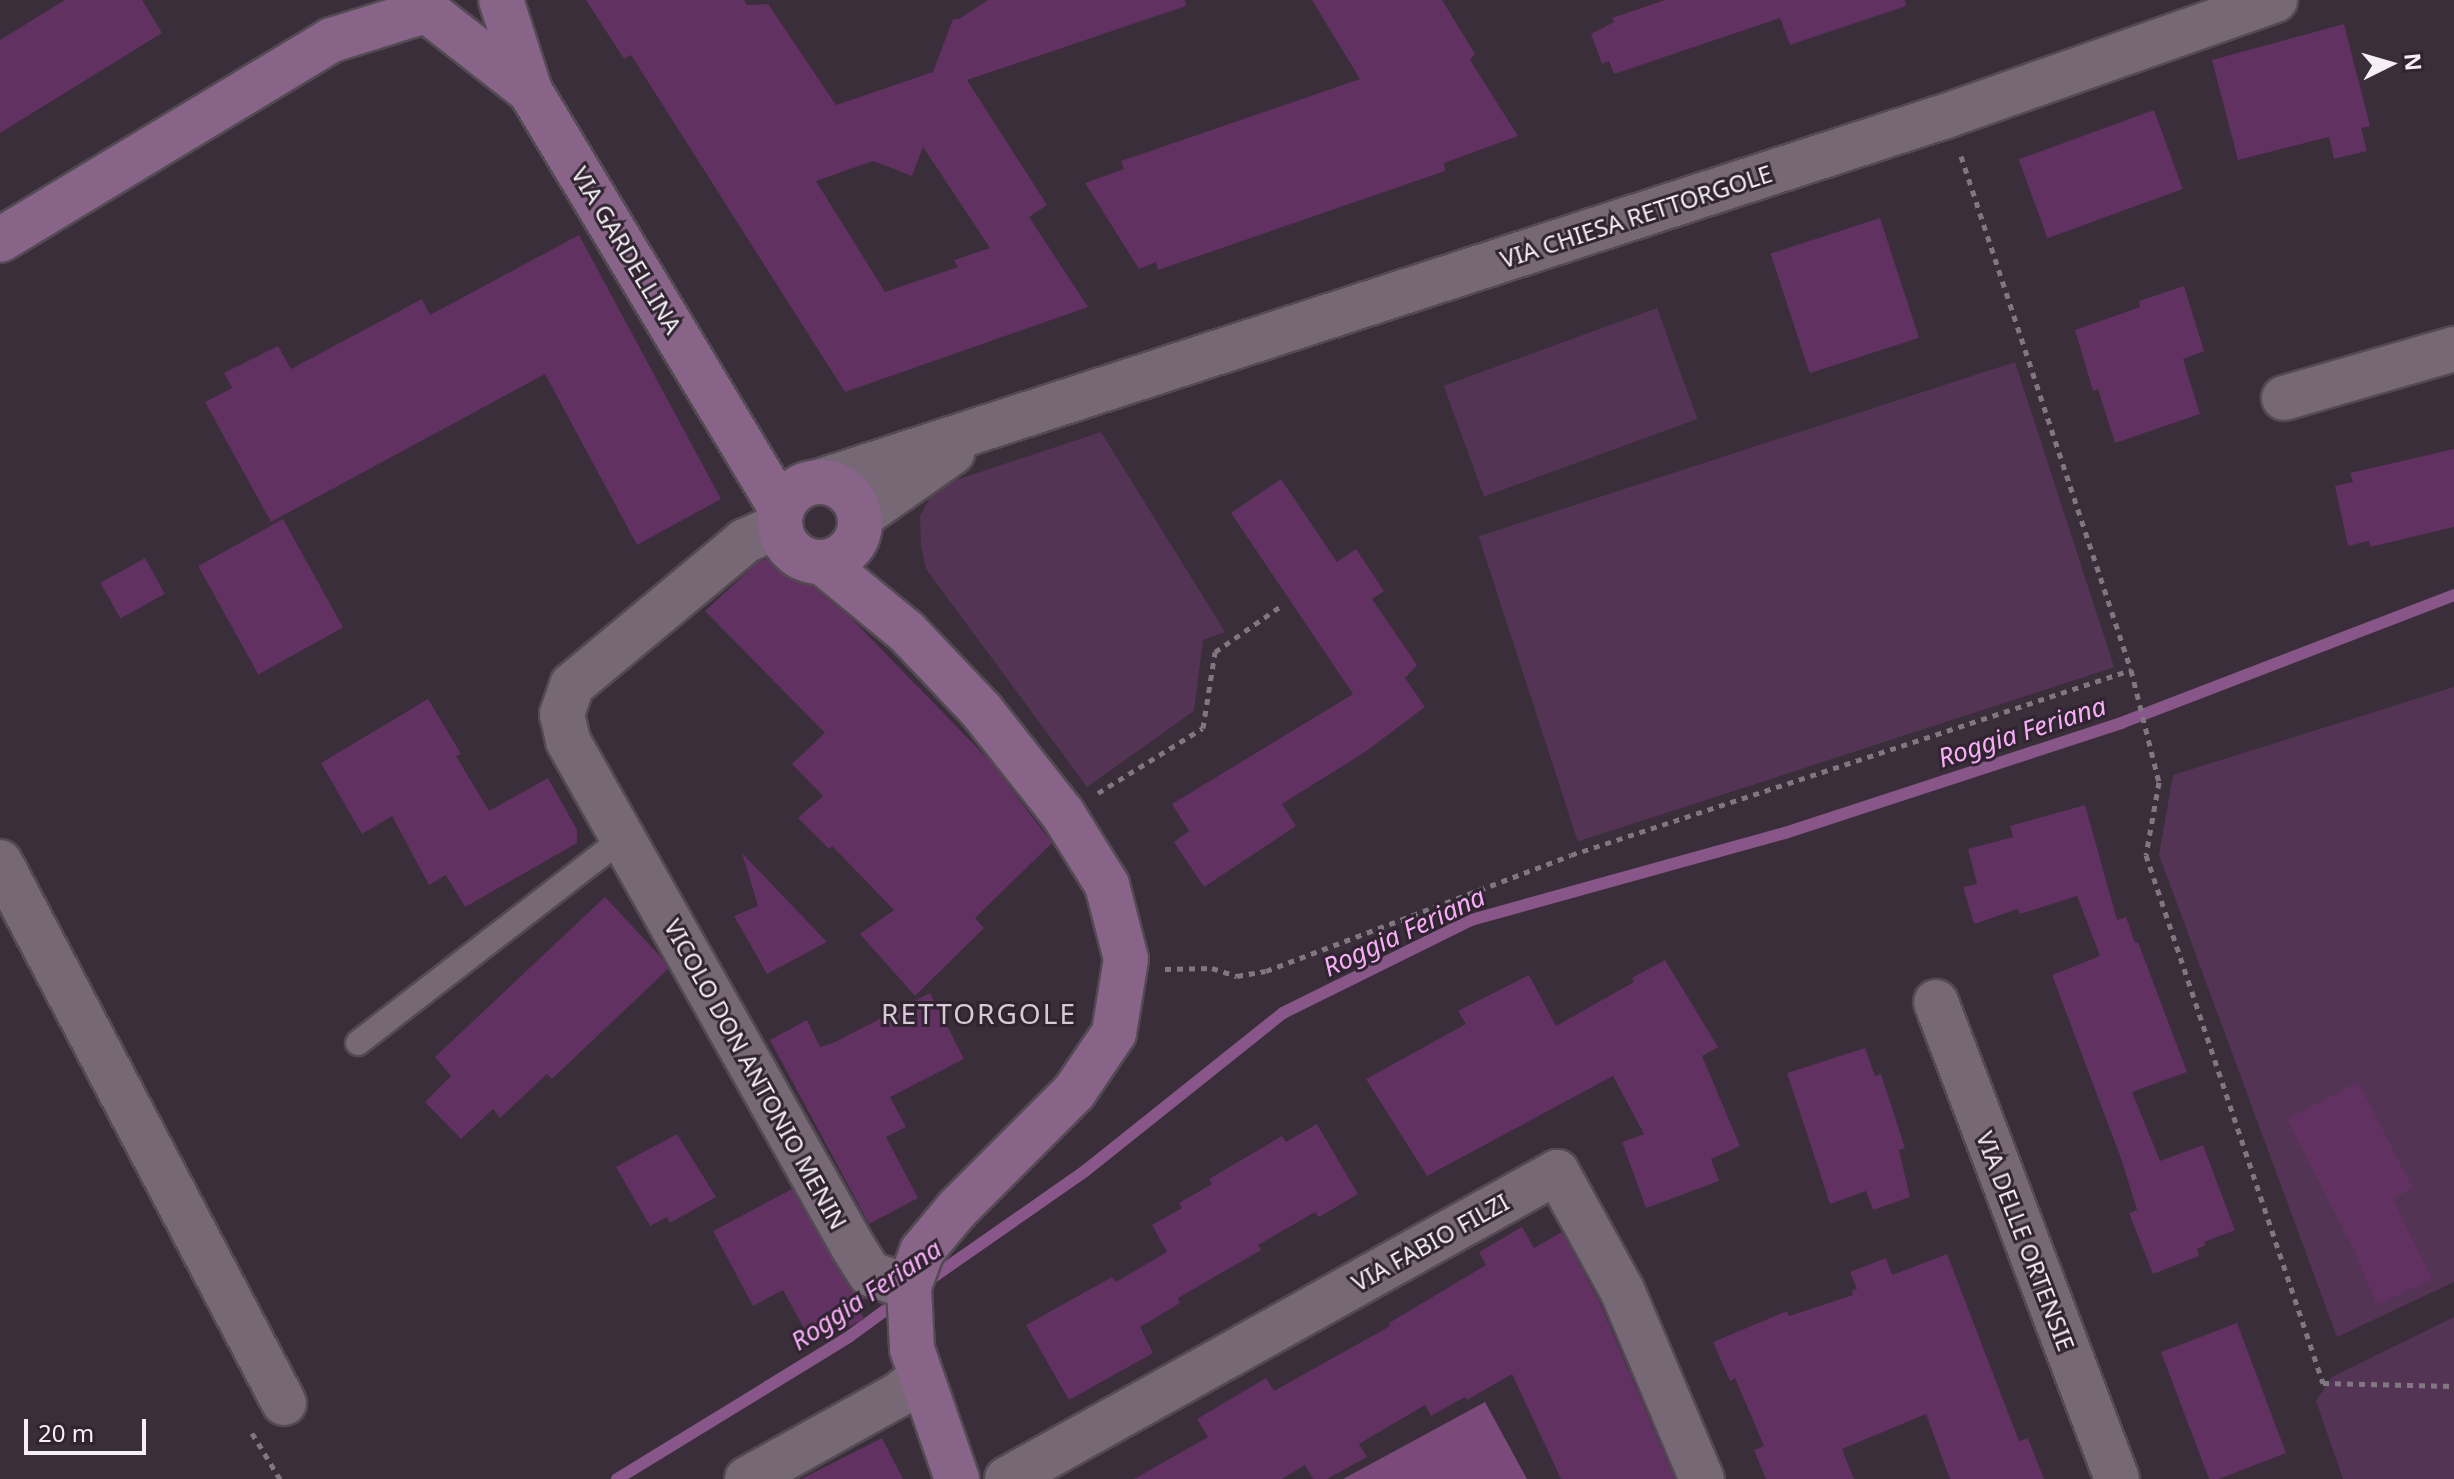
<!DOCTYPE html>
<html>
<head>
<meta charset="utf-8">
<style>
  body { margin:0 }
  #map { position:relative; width:2454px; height:1479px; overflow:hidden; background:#392e39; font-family:"Noto Sans",sans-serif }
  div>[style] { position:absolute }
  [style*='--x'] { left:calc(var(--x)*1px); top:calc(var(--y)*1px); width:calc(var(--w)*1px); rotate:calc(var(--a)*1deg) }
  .green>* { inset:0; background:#543455; transform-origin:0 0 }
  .forest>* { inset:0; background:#7b4a7b }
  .stream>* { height:12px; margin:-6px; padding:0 6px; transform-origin:6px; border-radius:6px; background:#885688 }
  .building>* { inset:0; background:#603161; transform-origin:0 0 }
  .path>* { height:5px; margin-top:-2.5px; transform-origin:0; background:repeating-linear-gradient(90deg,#817781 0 6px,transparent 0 12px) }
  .roads { filter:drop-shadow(2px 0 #534a53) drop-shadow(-2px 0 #534a53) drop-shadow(0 2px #534a53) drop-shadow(0 -2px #534a53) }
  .lane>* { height:24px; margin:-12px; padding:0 12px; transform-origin:12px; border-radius:12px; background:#766975 }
  .street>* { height:44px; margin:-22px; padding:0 22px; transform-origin:22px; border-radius:22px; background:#766975 }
  .secondary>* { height:44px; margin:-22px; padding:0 22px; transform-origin:22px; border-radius:22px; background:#886488 }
  .secondary>.ring { margin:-22px; padding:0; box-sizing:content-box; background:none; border:44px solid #886488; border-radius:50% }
  span { translate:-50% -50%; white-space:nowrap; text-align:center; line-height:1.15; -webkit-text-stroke:6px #2f242f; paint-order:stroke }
  .street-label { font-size:24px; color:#f6eff6 }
  .water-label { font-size:26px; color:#f7aef7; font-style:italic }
  .quarter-label { font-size:28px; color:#d8c9d7; letter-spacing:2px }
  .north { position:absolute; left:2350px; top:24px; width:80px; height:80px; -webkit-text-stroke:6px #2f242f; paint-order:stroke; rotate:85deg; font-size:22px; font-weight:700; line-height:32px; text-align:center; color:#f6eff6 }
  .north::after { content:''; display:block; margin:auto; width:28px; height:36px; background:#f6eff6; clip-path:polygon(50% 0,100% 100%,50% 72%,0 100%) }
  .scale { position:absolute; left:24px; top:1419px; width:122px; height:36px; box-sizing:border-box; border:4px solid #f6eff6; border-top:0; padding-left:10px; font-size:24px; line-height:28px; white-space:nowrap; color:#f6eff6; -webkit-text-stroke:6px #2f242f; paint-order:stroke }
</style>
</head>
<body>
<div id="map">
  <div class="green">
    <i style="left:1657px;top:308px;width:118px;height:227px;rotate:70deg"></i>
    <i style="left:2015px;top:362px;width:321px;height:564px;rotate:72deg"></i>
    <i style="clip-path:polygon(1101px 432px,1225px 632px,1203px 640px,1194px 711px,1087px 787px,926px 569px,921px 546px,920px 516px,931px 496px,947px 483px)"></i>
    <i style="clip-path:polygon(2454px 687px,2454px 1282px,2337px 1337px,2159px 855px,2173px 775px)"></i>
    <i style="clip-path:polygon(2454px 1317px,2454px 1479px,2343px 1479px,2316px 1401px,2332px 1377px)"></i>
  </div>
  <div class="forest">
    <i style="clip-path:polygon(1485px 1402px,1527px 1479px,1343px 1479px)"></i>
  </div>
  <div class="stream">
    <i style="--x:926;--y:1282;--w:194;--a:-34.9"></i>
    <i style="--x:1085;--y:1171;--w:253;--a:-38.6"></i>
    <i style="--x:1283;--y:1013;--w:210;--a:-26.3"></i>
    <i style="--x:1471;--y:920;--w:326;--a:-15.5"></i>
    <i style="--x:1785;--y:833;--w:354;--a:-18.1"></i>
    <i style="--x:2121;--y:723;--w:357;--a:-21"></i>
    <i style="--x:617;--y:1479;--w:273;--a:-31.5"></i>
    <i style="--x:850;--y:1336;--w:63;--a:-36"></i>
  </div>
  <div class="building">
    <i style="clip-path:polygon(65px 0,142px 0,162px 33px,0 133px,0 40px)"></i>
    <i style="clip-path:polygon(evenodd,586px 0,744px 0,747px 5px,768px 4px,836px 105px,933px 72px,953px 19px,959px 19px,988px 0,1185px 0,1186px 6px,967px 80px,1047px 205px,1029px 217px,1088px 307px,845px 392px,631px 55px,624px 59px,586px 0,923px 147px,990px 248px,954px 260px,958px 267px,885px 292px,816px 181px,873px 161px,912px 176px,923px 147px)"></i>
    <i style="clip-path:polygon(1312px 0,1442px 0,1475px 54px,1470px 60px,1518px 136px,1444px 163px,1445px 171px,1158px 270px,1156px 262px,1139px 269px,1085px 183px,1124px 169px,1121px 161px,1360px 79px)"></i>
    <i style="clip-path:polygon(1665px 0,1905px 0,1906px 6px,1790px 45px,1780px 18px,1614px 74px,1609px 61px,1602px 64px,1591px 34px,1614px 22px,1612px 18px)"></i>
    <i style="clip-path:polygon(2344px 24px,2370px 126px,2361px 128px,2367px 151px,2334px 159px,2329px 137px,2238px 160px,2212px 60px)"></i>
    <i style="left:2154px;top:110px;width:84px;height:144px;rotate:70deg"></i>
    <i style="left:1880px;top:218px;width:126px;height:115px;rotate:72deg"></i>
    <i style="clip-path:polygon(579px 235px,721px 499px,637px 545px,545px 374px,271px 522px,205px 402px,232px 388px,224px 373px,278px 346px,291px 369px,422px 299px,430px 315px)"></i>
    <i style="clip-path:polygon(2184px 286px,2204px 351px,2183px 359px,2200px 414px,2115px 443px,2098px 389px,2093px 391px,2075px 330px,2140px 307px,2139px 301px)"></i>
    <i style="clip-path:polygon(2454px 449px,2454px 527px,2370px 547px,2369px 541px,2348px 546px,2335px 486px,2353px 482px,2350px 473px)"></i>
    <i style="clip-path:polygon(1281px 479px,1337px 562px,1356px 549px,1384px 591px,1372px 599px,1417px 665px,1405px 678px,1425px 707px,1365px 752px,1282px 804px,1296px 826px,1204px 887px,1174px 842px,1189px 831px,1172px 804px,1353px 694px,1231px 513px)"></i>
    <i style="left:283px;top:519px;width:124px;height:97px;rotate:61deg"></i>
    <i style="clip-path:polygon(788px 552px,798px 562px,806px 581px,853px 620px,990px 761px,1052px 843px,975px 918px,984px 928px,915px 996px,860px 934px,894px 910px,832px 846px,829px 849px,798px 818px,823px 796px,792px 764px,825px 733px,705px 611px,758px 562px)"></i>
    <i style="left:145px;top:558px;width:41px;height:51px;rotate:61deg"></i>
    <i style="clip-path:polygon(428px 699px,461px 754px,456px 756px,489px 811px,548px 778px,577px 830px,577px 843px,465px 907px,446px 875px,429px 885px,392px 816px,362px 834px,321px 763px)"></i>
    <i style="clip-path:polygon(2085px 805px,2117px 920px,2126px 917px,2135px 943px,2138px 942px,2187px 1072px,2132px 1092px,2160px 1161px,2203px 1145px,2235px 1230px,2204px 1242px,2206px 1245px,2197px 1249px,2199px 1256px,2153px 1274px,2129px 1213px,2137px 1210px,2122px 1161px,2052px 975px,2100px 956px,2077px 896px,2020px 914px,2018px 909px,1974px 924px,1963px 887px,1977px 884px,1968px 849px,2013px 837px,2010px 826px)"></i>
    <i style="clip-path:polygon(742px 853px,827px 942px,767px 974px,734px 916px,758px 906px)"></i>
    <i style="clip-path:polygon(605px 897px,660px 956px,668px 969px,552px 1079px,547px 1074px,500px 1118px,493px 1109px,461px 1139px,425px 1102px,451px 1076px,435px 1057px)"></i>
    <i style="clip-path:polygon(1665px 960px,1718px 1047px,1702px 1056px,1740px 1146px,1711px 1159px,1719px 1181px,1646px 1208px,1622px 1142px,1644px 1134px,1613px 1076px,1427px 1176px,1366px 1079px,1466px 1024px,1458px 1011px,1529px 975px,1556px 1026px,1634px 982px,1632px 978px)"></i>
    <i style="clip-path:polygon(930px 993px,964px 1059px,890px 1097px,906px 1127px,886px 1137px,918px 1198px,869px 1224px,770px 1040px,807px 1020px,820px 1047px,833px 1043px)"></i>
    <i style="clip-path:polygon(1865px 1048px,1875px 1076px,1881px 1074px,1905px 1148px,1899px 1150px,1910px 1197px,1873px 1210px,1866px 1191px,1830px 1204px,1787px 1073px)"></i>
    <i style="clip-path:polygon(2358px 1082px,2413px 1188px,2393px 1199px,2432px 1279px,2377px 1305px,2355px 1252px,2287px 1119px)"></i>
    <i style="clip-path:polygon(1317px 1124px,1358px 1194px,1319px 1217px,1315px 1212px,1258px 1245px,1261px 1250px,1178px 1298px,1180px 1303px,1140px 1327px,1153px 1353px,1069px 1400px,1026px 1325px,1112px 1277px,1116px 1282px,1167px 1252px,1152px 1225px,1182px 1208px,1179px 1203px,1212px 1184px,1209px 1179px,1282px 1136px,1286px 1142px)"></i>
    <i style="clip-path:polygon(677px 1134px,716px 1197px,670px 1223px,667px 1217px,650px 1226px,616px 1167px)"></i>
    <i style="clip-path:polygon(792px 1189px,849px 1287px,865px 1299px,856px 1304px,864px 1319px,823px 1340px,815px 1325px,805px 1330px,783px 1290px,753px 1306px,713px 1231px)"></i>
    <i style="clip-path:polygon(1522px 1227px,1534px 1248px,1562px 1232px,1599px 1301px,1675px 1479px,1561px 1479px,1512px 1374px,1467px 1400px,1465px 1397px,1431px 1416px,1425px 1405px,1359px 1444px,1367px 1457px,1327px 1479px,1313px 1479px,1305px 1465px,1282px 1479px,1134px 1479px,1208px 1437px,1197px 1419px,1266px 1378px,1274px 1391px,1390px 1326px,1389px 1323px,1486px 1265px,1479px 1252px)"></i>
    <i style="clip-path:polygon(1947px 1254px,2019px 1441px,2028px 1438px,2044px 1479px,1950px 1479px,1926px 1414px,1842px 1449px,1854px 1479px,1766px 1479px,1754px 1450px,1764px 1446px,1735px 1378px,1730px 1381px,1713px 1342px,1787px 1311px,1789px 1316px,1853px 1295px,1852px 1291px,1857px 1289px,1850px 1272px,1886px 1258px,1892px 1275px)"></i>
    <i style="clip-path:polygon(2237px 1323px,2286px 1453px,2219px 1479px,2209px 1479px,2161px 1352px)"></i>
    <i style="clip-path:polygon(882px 1438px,903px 1479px,801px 1479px)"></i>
  </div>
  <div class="path">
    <i style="--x:1961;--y:156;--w:541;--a:71.7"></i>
    <i style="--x:2131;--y:670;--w:115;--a:76"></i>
    <i style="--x:2159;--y:782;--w:74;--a:100.1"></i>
    <i style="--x:2146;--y:855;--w:557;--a:71.47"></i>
    <i style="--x:2323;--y:1383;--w:131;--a:1.3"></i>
    <i style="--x:1098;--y:793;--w:123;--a:-31.8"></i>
    <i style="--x:1203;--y:728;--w:77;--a:-81"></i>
    <i style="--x:1215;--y:652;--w:80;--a:-34.9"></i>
    <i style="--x:1165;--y:969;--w:47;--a:-1.2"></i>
    <i style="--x:1212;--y:968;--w:26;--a:18"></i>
    <i style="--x:1237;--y:976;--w:29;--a:-10"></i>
    <i style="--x:1266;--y:971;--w:326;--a:-20.8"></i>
    <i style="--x:1571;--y:855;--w:590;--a:-18.28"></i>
    <i style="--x:252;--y:1433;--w:54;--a:58.7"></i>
  </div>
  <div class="roads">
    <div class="lane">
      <i style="--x:358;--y:1043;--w:335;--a:-37.7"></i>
    </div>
    <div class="street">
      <i style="--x:2284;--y:398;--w:177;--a:-16.1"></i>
      <i style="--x:818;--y:482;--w:1186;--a:-17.98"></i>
      <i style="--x:1946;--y:116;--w:349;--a:-19.4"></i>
      <i style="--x:860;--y:517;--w:113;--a:-35"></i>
      <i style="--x:781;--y:529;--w:16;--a:169"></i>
      <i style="--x:765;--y:532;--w:22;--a:156"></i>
      <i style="--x:745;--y:541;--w:225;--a:140.2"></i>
      <i style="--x:572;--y:685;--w:31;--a:109"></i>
      <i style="--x:562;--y:714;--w:28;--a:77"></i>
      <i style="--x:568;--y:741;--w:581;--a:60.61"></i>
      <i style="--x:853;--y:1247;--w:32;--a:58"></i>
      <i style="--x:870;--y:1274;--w:41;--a:18.4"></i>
      <i style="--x:0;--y:862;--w:611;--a:62.3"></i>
      <i style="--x:1936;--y:1002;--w:510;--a:69.22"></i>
      <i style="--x:747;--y:1479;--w:173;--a:-29.1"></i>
      <i style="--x:898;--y:1395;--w:28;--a:-38"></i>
      <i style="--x:1007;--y:1479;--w:630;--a:-29.17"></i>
      <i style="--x:1557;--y:1172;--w:135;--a:61.2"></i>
      <i style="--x:1622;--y:1290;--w:205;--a:67.1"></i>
    </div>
    <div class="secondary">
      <i style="--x:501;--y:0;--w:96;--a:72.3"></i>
      <i style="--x:530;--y:91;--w:489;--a:59"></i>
      <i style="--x:431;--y:14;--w:125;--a:37.9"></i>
      <i style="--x:0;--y:240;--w:388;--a:-31.1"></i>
      <i style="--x:332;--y:40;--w:94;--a:-17.3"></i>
      <i class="ring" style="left:780px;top:482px;width:36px;height:36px"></i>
      <i style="--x:822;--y:562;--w:110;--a:39.5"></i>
      <i style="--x:907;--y:632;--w:108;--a:46.5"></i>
      <i style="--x:981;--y:710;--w:132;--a:51.7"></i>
      <i style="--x:1063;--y:814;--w:84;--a:58.2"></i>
      <i style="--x:1107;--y:885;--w:76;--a:75.6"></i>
      <i style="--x:1126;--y:959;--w:75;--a:99.2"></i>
      <i style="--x:1114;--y:1033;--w:71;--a:124.1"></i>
      <i style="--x:1074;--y:1092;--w:165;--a:135"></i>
      <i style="--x:957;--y:1209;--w:55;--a:129.8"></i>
      <i style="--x:922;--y:1251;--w:38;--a:110"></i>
      <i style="--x:909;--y:1287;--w:62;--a:87.2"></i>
      <i style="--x:912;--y:1349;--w:138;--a:70.9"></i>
    </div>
  </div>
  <div class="street-label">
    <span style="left:1636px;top:216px;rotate:-18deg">VIA CHIESA RETTORGOLE</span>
    <span style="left:627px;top:250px;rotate:59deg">VIA GARDELLINA</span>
    <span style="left:756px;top:1074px;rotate:61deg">VICOLO DON ANTONIO MENIN</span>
    <span style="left:2026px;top:1241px;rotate:69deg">VIA DELLE ORTENSIE</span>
    <span style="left:1430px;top:1242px;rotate:-29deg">VIA FABIO FILZI</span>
  </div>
  <div class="water-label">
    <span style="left:2022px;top:732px;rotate:-18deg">Roggia Feriana</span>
    <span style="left:1404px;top:932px;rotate:-25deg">Roggia Feriana</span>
    <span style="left:866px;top:1295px;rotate:-34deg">Roggia Feriana</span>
  </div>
  <div class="quarter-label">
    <span style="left:979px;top:1013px">RETTORGOLE</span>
  </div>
  <div class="north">N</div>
  <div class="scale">20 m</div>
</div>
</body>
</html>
